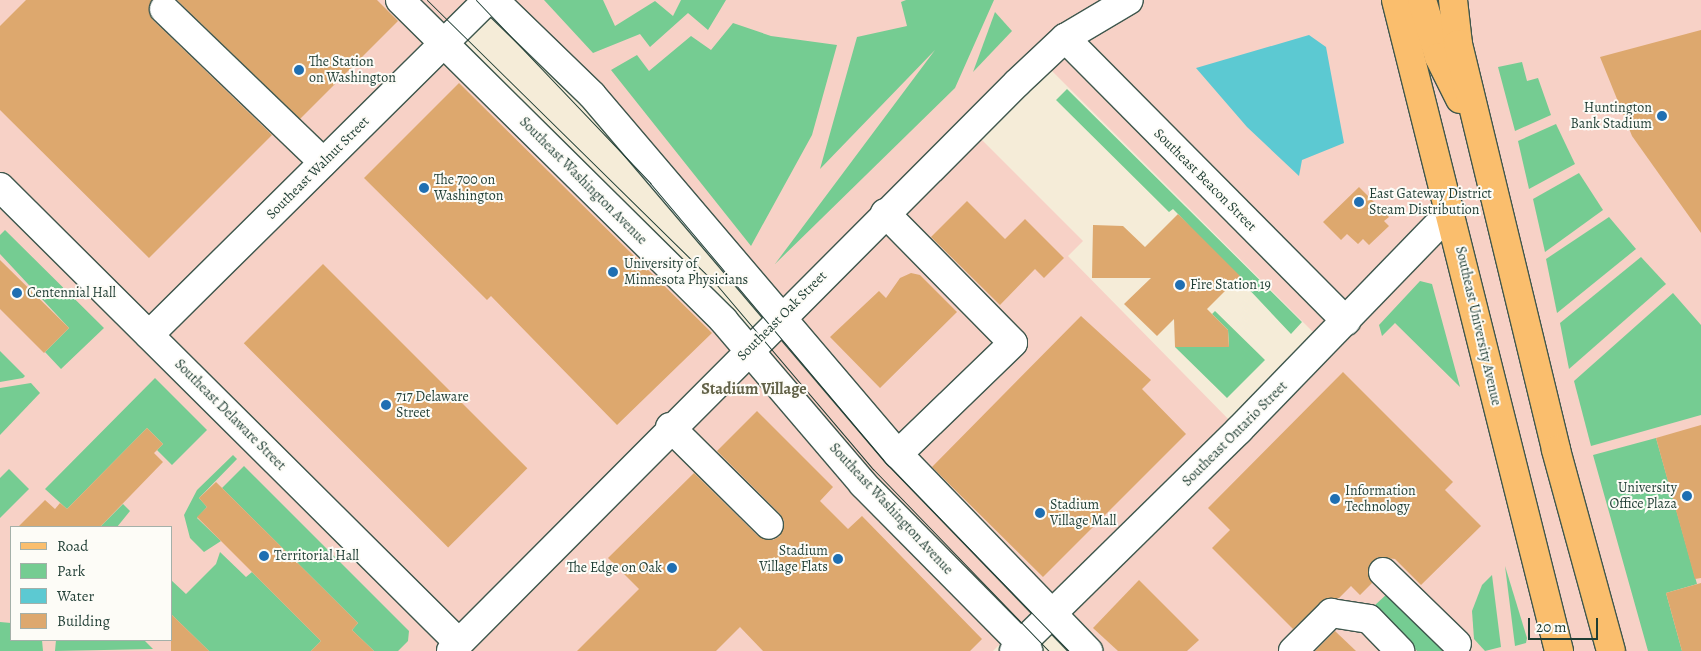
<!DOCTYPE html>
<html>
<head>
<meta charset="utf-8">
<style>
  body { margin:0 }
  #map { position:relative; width:1701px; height:651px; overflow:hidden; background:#f5ecd8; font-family:Alegreya,serif }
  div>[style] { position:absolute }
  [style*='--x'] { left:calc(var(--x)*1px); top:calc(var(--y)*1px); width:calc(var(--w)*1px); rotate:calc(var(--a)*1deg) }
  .built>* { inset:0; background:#f7d1c6 }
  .green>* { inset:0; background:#75cc92 }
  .water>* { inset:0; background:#5cc9d2 }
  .building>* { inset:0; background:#dda86e; transform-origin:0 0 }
  .roads { filter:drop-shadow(1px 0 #3f574d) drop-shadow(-1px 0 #3f574d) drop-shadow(0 1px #3f574d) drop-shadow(0 -1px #3f574d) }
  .minor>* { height:28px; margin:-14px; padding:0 14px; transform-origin:14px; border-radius:14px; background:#fff }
  .major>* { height:28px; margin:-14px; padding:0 14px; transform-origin:14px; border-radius:14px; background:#fabe6d }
  .tram>* { height:1px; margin:-0.5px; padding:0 0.5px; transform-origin:0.5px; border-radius:0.5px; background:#1f3d34 }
  .dots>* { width:14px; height:14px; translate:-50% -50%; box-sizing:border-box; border:2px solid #fdfcf7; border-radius:50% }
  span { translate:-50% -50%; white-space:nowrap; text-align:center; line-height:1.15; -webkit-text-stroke:4px #fdfcf7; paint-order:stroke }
  .poi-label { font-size:14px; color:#1f3d34 }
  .left { translate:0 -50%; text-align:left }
  .right { translate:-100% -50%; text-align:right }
  .street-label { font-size:14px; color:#1f3d34 }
  .quarter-label { font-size:16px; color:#626248; font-weight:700 }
  .legend { position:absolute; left:10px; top:526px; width:162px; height:115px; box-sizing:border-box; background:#fdfcf7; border:1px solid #a4b0a9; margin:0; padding:6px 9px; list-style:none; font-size:15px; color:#1f3d34 }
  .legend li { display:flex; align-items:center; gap:10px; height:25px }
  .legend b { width:25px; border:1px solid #a4b0a9 }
  .scale { position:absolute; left:1528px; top:618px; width:70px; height:22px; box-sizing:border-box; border:2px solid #1f3d34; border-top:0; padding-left:6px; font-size:15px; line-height:18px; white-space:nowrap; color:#1f3d34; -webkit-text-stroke:4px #fdfcf7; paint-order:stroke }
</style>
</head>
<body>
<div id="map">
  <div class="built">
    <i style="clip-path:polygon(evenodd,0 0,487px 0,444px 42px,749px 350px,772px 327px,494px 0,1701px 0,1701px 651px,1104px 651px,1049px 595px,993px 651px,0 651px,0 0,1041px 60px,1324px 343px,1239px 430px,1068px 256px,1083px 241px,971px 129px,1041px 60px,0 0,11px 527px,171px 527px,171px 640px,11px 640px,11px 527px)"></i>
  </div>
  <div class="green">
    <i style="clip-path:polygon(544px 0,603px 0,615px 26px,655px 1px,673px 16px,681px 0,726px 0,708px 30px,688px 13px,650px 47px,640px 34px,593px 53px)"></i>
    <i style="clip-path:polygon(906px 0,994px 0,955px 88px,775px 264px,935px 50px,820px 169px,857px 37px,907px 26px,901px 2px)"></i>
    <i style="clip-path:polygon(995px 12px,1012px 31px,973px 72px)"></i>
    <i style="clip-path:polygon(733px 23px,771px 36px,837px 45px,812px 135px,751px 246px,611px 70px,637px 55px,649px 71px,691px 36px,711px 50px)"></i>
    <i style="clip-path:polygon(1522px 62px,1527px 81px,1538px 78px,1551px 115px,1515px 131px,1498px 67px)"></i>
    <i style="clip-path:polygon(1067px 89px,1302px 322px,1291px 334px,1178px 214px,1173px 209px,1169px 212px,1056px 100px)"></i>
    <i style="clip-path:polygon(1556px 124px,1575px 164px,1529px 189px,1518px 141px)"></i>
    <i style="clip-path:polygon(1579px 173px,1603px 210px,1545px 252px,1533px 199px)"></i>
    <i style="clip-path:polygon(1609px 217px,1636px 249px,1557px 313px,1546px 259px)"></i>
    <i style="clip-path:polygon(5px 230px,104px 328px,61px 369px,45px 352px,69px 328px,0 254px,0 235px)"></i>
    <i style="clip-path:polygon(1641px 257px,1666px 284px,1569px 369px,1560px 323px)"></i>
    <i style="clip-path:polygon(1420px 281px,1432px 284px,1460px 387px,1395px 323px,1382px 336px,1379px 325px)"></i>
    <i style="clip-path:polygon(1673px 293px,1701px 325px,1701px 415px,1591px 446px,1574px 381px)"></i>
    <i style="clip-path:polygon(1215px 311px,1265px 360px,1227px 398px,1175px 347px,1229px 346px,1228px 330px,1212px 314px)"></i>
    <i style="clip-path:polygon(0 351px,25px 376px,23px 378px,0 382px)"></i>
    <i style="clip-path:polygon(155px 378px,207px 430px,172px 465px,157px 450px,163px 444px,147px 428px,67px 509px,45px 489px)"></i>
    <i style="clip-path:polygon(31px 383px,40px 393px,0 435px,0 388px)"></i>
    <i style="clip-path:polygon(1656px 438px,1697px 584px,1666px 593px,1682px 651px,1648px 651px,1593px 455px)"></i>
    <i style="clip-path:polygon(233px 455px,237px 459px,199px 498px,207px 507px,197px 518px,221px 541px,204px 552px,190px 538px,184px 515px,197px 490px)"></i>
    <i style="clip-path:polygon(244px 466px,409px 631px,408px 641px,398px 651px,374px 651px,352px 630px,358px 623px,222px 488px)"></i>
    <i style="clip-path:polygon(9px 469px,29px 489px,0 518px,0 478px)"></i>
    <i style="clip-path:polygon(123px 504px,130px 511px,117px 527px,100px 527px)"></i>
    <i style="clip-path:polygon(220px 552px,246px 577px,252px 572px,321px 641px,311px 651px,209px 651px,171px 614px,171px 580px,186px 594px,216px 564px)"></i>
    <i style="clip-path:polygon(1505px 566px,1527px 638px,1526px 643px,1515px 646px)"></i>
    <i style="clip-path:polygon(1492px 575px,1501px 647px,1485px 651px,1474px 639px,1472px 611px,1482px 585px)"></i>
    <i style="clip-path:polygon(1388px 593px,1445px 651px,1417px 651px,1374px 606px)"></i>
    <i style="clip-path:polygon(0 622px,11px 623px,11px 640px,42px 640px,43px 651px,0 651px)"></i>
    <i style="clip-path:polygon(56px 640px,144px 640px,153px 649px,55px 651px)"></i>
  </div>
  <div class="water">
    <i style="clip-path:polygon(1309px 35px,1326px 47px,1344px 143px,1302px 160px,1299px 176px,1247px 127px,1196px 68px)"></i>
  </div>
  <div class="building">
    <i style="clip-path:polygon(26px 0,152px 0,149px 13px,153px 20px,272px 135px,149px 258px,0 110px,0 26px)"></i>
    <i style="clip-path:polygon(177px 0,377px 0,398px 21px,300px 119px)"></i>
    <i style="clip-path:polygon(1701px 30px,1701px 233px,1632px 136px,1600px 57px)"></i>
    <i style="clip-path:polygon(459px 83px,712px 333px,617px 425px,491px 296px,487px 300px,364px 178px)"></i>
    <i style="clip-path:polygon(1359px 187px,1389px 217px,1384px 221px,1389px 226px,1369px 245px,1363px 239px,1358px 244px,1347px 234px,1341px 240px,1323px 222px)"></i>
    <i style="clip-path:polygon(967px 201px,1005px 239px,1025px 219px,1064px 258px,1044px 278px,1035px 269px,1000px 305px,931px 237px)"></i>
    <i style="clip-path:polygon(1178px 214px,1240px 276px,1207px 309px,1228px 330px,1229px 347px,1175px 347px,1174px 319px,1157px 336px,1124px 304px,1151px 278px,1092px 278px,1093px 225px,1123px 226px,1145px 247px)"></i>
    <i style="clip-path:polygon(0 260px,69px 328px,44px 353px,0 309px)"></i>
    <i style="left:323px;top:264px;width:289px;height:112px;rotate:45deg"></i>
    <i style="clip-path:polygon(911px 273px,920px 275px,957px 312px,880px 388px,830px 337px,879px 291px,886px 298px,900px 278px)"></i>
    <i style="clip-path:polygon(1081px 316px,1151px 380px,1142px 389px,1186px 434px,1043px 577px,932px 467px)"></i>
    <i style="clip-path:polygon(1343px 372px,1453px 482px,1445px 490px,1481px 526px,1421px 585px,1395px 559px,1378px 557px,1368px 569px,1372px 583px,1360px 595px,1351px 586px,1339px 598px,1326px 598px,1293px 629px,1212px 548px,1230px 530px,1208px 508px)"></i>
    <i style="clip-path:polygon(757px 411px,833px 487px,820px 501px,848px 529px,862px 516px,982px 639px,970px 651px,763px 651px,740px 627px,716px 651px,577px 651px,639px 589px,608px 558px,694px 473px,758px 536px,773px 540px,780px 536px,784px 521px,780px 514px,717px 451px)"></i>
    <i style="clip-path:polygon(1701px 425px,1701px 578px,1695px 579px,1656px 438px)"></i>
    <i style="clip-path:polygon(147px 428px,163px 444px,154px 453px,163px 462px,100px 527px,18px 527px,45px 500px,55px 509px,60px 503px,67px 509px)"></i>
    <i style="clip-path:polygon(216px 482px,358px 623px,352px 630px,374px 651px,311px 651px,321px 641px,197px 517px,207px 507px,199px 498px)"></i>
    <i style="clip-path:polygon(1139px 580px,1199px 640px,1187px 651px,1118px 651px,1093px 628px)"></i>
    <i style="clip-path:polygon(1701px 583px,1701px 651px,1682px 651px,1666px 593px)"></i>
    <i style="clip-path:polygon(171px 614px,209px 651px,171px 651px)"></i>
    <i style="clip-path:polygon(1335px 631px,1356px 651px,1315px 651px)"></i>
  </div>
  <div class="roads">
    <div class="minor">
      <i style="--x:400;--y:0;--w:456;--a:44.7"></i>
      <i style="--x:724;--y:321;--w:214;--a:49.5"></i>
      <i style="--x:863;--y:484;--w:235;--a:45.3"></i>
      <i style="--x:494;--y:0;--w:136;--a:44.1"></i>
      <i style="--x:592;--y:95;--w:472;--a:49.6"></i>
      <i style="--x:898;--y:454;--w:274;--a:46"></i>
      <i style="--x:164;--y:9;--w:221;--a:43.9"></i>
      <i style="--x:1065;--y:38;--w:399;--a:45.2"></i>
      <i style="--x:0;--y:187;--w:647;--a:44.81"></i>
      <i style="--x:885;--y:213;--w:182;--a:45.4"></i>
      <i style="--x:1013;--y:343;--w:160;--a:136"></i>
      <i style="--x:149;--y:335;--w:476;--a:-44.7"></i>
      <i style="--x:670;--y:427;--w:139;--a:44.7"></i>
      <i style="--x:1383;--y:572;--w:103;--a:44.2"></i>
      <i style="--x:451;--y:651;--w:802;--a:-45.1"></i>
      <i style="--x:1017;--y:83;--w:66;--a:-43.2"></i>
      <i style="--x:1065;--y:38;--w:74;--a:-30.7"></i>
      <i style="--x:1014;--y:651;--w:315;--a:-44.5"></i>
      <i style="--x:1239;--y:430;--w:305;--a:-45.9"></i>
      <i style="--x:1293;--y:651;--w:54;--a:-45"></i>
      <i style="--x:1331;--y:613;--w:38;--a:9"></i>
      <i style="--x:1369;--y:619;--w:45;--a:45.9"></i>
    </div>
    <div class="major">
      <i style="--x:1396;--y:0;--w:671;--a:75.94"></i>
      <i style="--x:1422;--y:0;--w:59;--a:73.4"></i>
      <i style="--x:1439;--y:57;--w:47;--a:63.4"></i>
      <i style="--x:1453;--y:0;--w:44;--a:83.5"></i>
      <i style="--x:1458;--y:44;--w:418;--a:76.4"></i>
      <i style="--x:1556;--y:450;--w:208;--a:74.7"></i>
    </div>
  </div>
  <div class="tram">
    <i style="--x:427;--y:0;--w:405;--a:44.5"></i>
    <i style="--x:716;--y:284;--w:243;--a:49.7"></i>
    <i style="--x:873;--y:469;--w:253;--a:46"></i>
    <i style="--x:476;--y:0;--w:253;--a:46.4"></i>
    <i style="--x:650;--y:183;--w:362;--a:49.9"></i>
    <i style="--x:883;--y:460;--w:267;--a:45.8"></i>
  </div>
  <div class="dots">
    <i style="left:299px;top:70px;background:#1f6fb2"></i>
    <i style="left:1662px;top:116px;background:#1f6fb2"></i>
    <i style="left:424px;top:188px;background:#1f6fb2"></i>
    <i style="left:1359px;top:202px;background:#1f6fb2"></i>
    <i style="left:613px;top:272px;background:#1f6fb2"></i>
    <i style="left:1180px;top:285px;background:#1f6fb2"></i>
    <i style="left:17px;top:293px;background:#1f6fb2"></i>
    <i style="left:386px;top:405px;background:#1f6fb2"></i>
    <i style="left:1687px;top:496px;background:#1f6fb2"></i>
    <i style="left:1335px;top:499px;background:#1f6fb2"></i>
    <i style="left:1040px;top:513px;background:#1f6fb2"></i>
    <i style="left:264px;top:556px;background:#1f6fb2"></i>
    <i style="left:838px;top:559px;background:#1f6fb2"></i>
    <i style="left:672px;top:568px;background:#1f6fb2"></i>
  </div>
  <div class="poi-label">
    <span class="left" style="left:309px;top:70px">The Station<br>on Washington</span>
    <span class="right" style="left:1652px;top:116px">Huntington<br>Bank Stadium</span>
    <span class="left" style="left:434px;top:188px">The 700 on<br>Washington</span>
    <span class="left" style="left:1369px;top:202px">East Gateway District<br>Steam Distribution</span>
    <span class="left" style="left:624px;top:272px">University of<br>Minnesota Physicians</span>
    <span class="left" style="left:1190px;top:285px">Fire Station 19</span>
    <span class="left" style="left:27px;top:293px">Centennial Hall</span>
    <span class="left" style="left:396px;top:405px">717 Delaware<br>Street</span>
    <span class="right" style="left:1677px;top:496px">University<br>Office Plaza</span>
    <span class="left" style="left:1345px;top:499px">Information<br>Technology</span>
    <span class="left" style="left:1050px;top:513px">Stadium<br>Village Mall</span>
    <span class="right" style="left:828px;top:559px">Stadium<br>Village Flats</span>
    <span class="left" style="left:274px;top:556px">Territorial Hall</span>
    <span class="right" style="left:662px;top:568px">The Edge on Oak</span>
  </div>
  <div class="street-label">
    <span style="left:318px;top:168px;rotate:-45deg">Southeast Walnut Street</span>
    <span style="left:1205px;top:180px;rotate:45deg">Southeast Beacon Street</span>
    <span style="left:583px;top:181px;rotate:45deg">Southeast Washington Avenue</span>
    <span style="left:782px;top:316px;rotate:-45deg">Southeast Oak Street</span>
    <span style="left:1478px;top:326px;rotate:77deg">Southeast University Avenue</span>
    <span style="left:230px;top:415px;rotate:45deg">Southeast Delaware Street</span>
    <span style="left:1235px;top:434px;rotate:-45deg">Southeast Ontario Street</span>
    <span style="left:891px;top:509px;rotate:47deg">Southeast Washington Avenue</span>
  </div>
  <div class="quarter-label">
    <span style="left:754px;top:389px">Stadium Village</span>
  </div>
  <ul class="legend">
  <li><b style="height:6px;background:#fabe6d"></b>Road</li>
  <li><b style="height:14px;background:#75cc92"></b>Park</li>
  <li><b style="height:14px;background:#5cc9d2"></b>Water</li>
  <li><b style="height:14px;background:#dda86e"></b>Building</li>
  </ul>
  <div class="scale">20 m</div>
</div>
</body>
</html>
